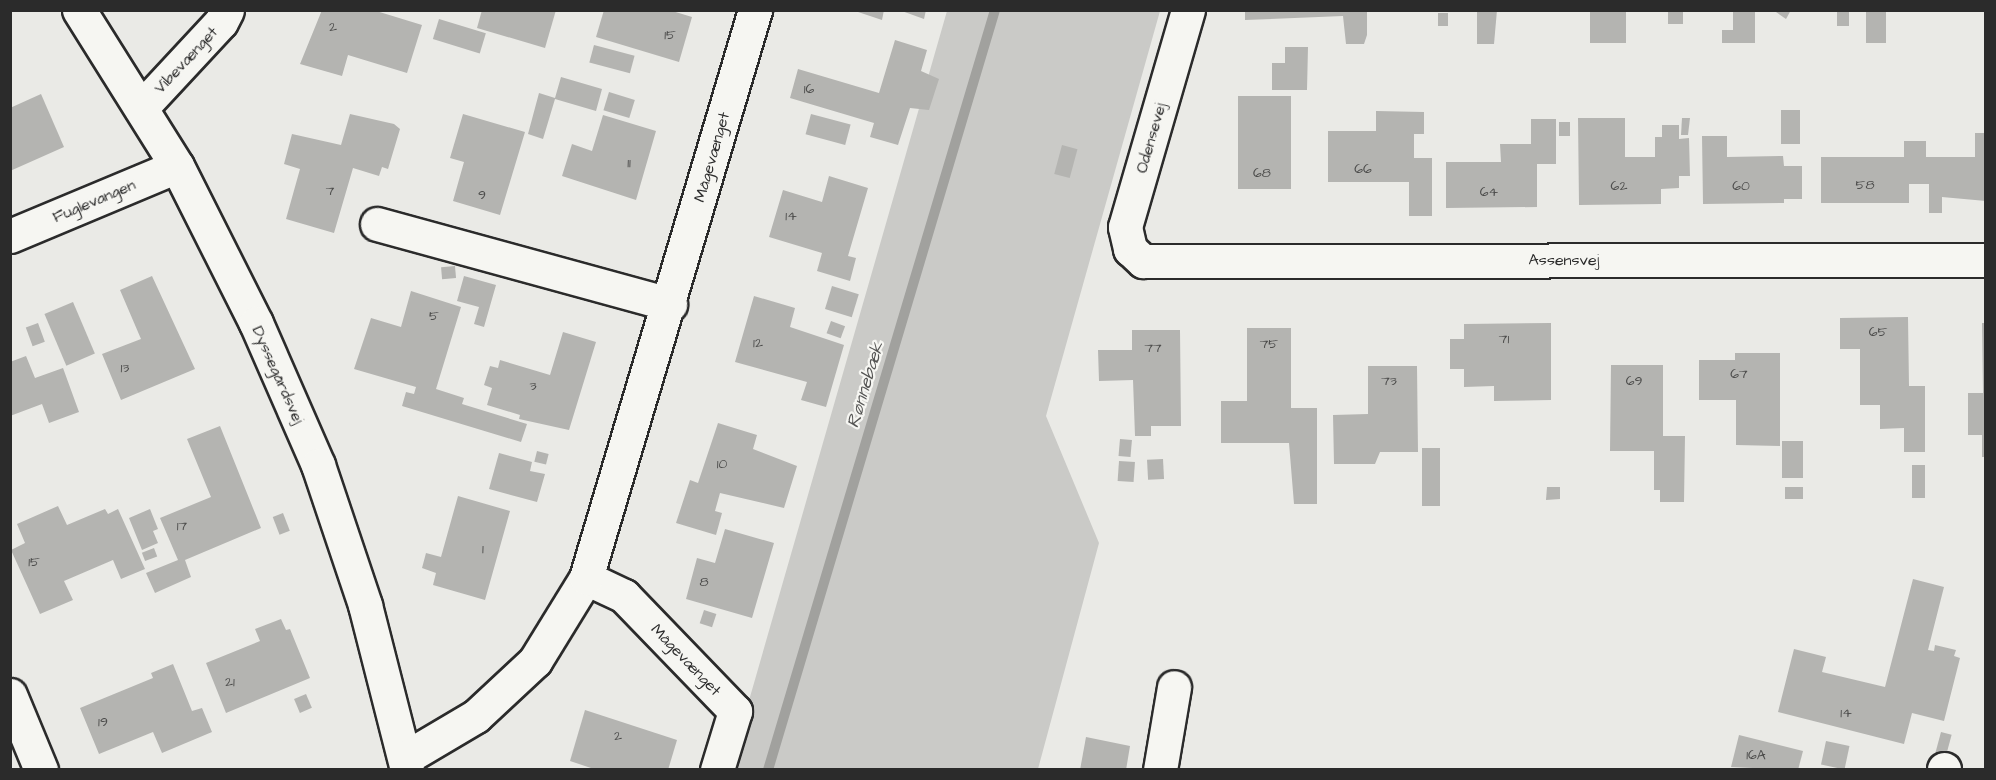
<!DOCTYPE html>
<html>
<head>
<meta charset="utf-8">
<style>
  body { margin:0 }
  #map { position:relative; width:1996px; height:780px; overflow:hidden; background:#eaeae6; font-family:"Architects Daughter",sans-serif }
  div>[style] { position:absolute }
  [style*='--x'] { left:calc(var(--x)*1px); top:calc(var(--y)*1px); width:calc(var(--w)*1px); rotate:calc(var(--a)*1deg) }
  .green>* { inset:0; background:#cacac7 }
  .stream>* { height:10px; margin:-5px; padding:0 5px; transform-origin:5px; border-radius:5px; background:#a1a19e }
  .building>* { inset:0; background:#b4b4b1; transform-origin:0 0 }
  .roads { filter:drop-shadow(2px 0 #2b2b2b) drop-shadow(-2px 0 #2b2b2b) drop-shadow(0 2px #2b2b2b) drop-shadow(0 -2px #2b2b2b) }
  .minor>* { height:33px; margin:-16.5px; padding:0 16.5px; transform-origin:16.5px; border-radius:16.5px; background:#f6f6f2 }
  span { translate:-50% -50%; white-space:nowrap; text-align:center; line-height:1.15; -webkit-text-stroke:4.5px #f6f6f2; paint-order:stroke }
  .number-label { font-size:14px; color:#4d4d4c }
  .number-label span { -webkit-text-stroke-width:0 }
  .street-label { font-size:16px; color:#2b2b2b }
  .water-label { font-size:18px; color:#545453; font-style:italic }
  .frame { position:absolute; inset:0; border:12px solid #2b2b2b; pointer-events:none }
</style>
</head>
<body>
<div id="map">
  <div class="green">
    <i style="clip-path:polygon(947px 11px,1160px 11px,1046px 416px,1099px 543px,1038px 769px,729px 770px)"></i>
  </div>
  <div class="stream">
    <i style="--x:768;--y:770;--w:793;--a:-73.37"></i>
  </div>
  <div class="building">
    <i style="clip-path:polygon(322px 10px,373px 10px,422px 25px,407px 73px,348px 55px,342px 76px,300px 64px)"></i>
    <i style="clip-path:polygon(482px 10px,556px 10px,545px 48px,477px 28px)"></i>
    <i style="clip-path:polygon(604px 10px,669px 10px,692px 17px,679px 62px,596px 37px)"></i>
    <i style="clip-path:polygon(852px 10px,884px 10px,882px 20px)"></i>
    <i style="clip-path:polygon(899px 10px,926px 10px,924px 19px)"></i>
    <i style="clip-path:polygon(1245px 10px,1367px 10px,1367px 35px,1364px 44px,1346px 44px,1343px 16px,1245px 20px)"></i>
    <i style="clip-path:polygon(1477px 10px,1497px 10px,1494px 44px,1477px 44px)"></i>
    <i style="left:1590px;top:10px;width:36px;height:33px"></i>
    <i style="left:1668px;top:10px;width:15px;height:14px"></i>
    <i style="clip-path:polygon(1733px 10px,1755px 10px,1755px 43px,1722px 43px,1722px 30px,1733px 30px)"></i>
    <i style="clip-path:polygon(1773px 10px,1791px 10px,1786px 19px)"></i>
    <i style="left:1837px;top:10px;width:12px;height:16px"></i>
    <i style="left:1866px;top:10px;width:20px;height:33px"></i>
    <i style="left:1438px;top:13px;width:10px;height:13px"></i>
    <i style="left:439px;top:19px;width:49px;height:21px;rotate:17deg"></i>
    <i style="clip-path:polygon(895px 40px,927px 50px,921px 71px,939px 79px,929px 110px,910px 108px,898px 145px,870px 137px,874px 123px,790px 98px,798px 69px,879px 93px)"></i>
    <i style="left:594px;top:45px;width:42px;height:18px;rotate:15deg"></i>
    <i style="clip-path:polygon(1285px 47px,1308px 47px,1307px 90px,1272px 90px,1272px 63px,1285px 63px)"></i>
    <i style="clip-path:polygon(561px 77px,602px 89px,596px 111px,555px 99px,543px 139px,528px 134px,539px 93px,555px 98px)"></i>
    <i style="left:609px;top:92px;width:27px;height:19px;rotate:17deg"></i>
    <i style="clip-path:polygon(41px 94px,64px 147px,10px 171px,10px 108px)"></i>
    <i style="left:1238px;top:96px;width:53px;height:93px"></i>
    <i style="left:1781px;top:110px;width:19px;height:34px"></i>
    <i style="clip-path:polygon(1376px 111px,1424px 112px,1424px 134px,1414px 134px,1414px 158px,1432px 158px,1432px 216px,1409px 216px,1409px 182px,1328px 182px,1328px 131px,1376px 131px)"></i>
    <i style="clip-path:polygon(350px 114px,394px 124px,400px 129px,388px 169px,382px 167px,379px 176px,353px 168px,334px 233px,286px 219px,300px 169px,284px 164px,292px 134px,341px 145px)"></i>
    <i style="clip-path:polygon(463px 114px,525px 132px,500px 215px,453px 201px,464px 162px,450px 158px)"></i>
    <i style="left:811px;top:114px;width:41px;height:21px;rotate:15deg"></i>
    <i style="clip-path:polygon(603px 115px,656px 131px,636px 200px,562px 176px,572px 144px,592px 151px)"></i>
    <i style="clip-path:polygon(1578px 118px,1625px 118px,1625px 157px,1655px 157px,1655px 137px,1662px 137px,1662px 125px,1679px 125px,1679px 139px,1689px 138px,1690px 176px,1679px 176px,1679px 188px,1661px 189px,1661px 204px,1579px 205px)"></i>
    <i style="clip-path:polygon(1682px 118px,1690px 118px,1688px 135px,1681px 135px)"></i>
    <i style="clip-path:polygon(1531px 119px,1556px 119px,1556px 164px,1537px 164px,1537px 207px,1446px 208px,1446px 162px,1501px 162px,1500px 144px,1531px 144px)"></i>
    <i style="left:1559px;top:122px;width:11px;height:14px"></i>
    <i style="clip-path:polygon(1975px 133px,1986px 133px,1986px 201px,1942px 197px,1942px 213px,1929px 213px,1929px 184px,1909px 184px,1909px 203px,1821px 203px,1821px 157px,1904px 157px,1904px 141px,1926px 141px,1926px 157px,1975px 157px)"></i>
    <i style="clip-path:polygon(1702px 136px,1727px 136px,1727px 157px,1783px 156px,1784px 166px,1802px 166px,1802px 199px,1784px 199px,1784px 203px,1703px 204px)"></i>
    <i style="left:1062px;top:145px;width:16px;height:30px;rotate:15deg"></i>
    <i style="clip-path:polygon(829px 176px,868px 188px,848px 256px,856px 258px,850px 281px,817px 271px,822px 253px,769px 237px,783px 190px,822px 202px)"></i>
    <i style="left:455px;top:266px;width:12px;height:14px;rotate:85deg"></i>
    <i style="clip-path:polygon(152px 276px,195px 369px,121px 400px,102px 354px,141px 339px,120px 290px)"></i>
    <i style="clip-path:polygon(464px 276px,496px 285px,484px 327px,474px 324px,479px 307px,457px 301px)"></i>
    <i style="left:832px;top:286px;width:28px;height:24px;rotate:17deg"></i>
    <i style="clip-path:polygon(411px 291px,461px 307px,436px 389px,464px 398px,462px 404px,527px 424px,521px 442px,402px 406px,406px 392px,414px 394px,416px 387px,354px 369px,371px 318px,401px 327px)"></i>
    <i style="clip-path:polygon(754px 296px,795px 308px,790px 327px,844px 345px,826px 407px,801px 400px,807px 382px,735px 362px)"></i>
    <i style="left:73px;top:302px;width:56px;height:31px;rotate:67deg"></i>
    <i style="clip-path:polygon(1908px 317px,1909px 386px,1925px 386px,1925px 452px,1904px 452px,1904px 428px,1880px 429px,1880px 405px,1860px 405px,1860px 349px,1840px 349px,1840px 318px)"></i>
    <i style="left:831px;top:321px;width:15px;height:13px;rotate:20deg"></i>
    <i style="left:38px;top:323px;width:20px;height:13px;rotate:70deg"></i>
    <i style="clip-path:polygon(1551px 323px,1551px 400px,1494px 401px,1494px 386px,1464px 387px,1464px 369px,1450px 369px,1450px 339px,1464px 339px,1464px 324px)"></i>
    <i style="clip-path:polygon(1982px 323px,1986px 323px,1986px 457px,1982px 457px,1982px 435px,1968px 435px,1968px 393px,1983px 393px)"></i>
    <i style="clip-path:polygon(1247px 328px,1291px 328px,1291px 408px,1317px 408px,1317px 504px,1294px 504px,1289px 443px,1221px 443px,1221px 401px,1247px 401px)"></i>
    <i style="clip-path:polygon(1132px 330px,1180px 330px,1181px 426px,1151px 426px,1151px 436px,1135px 436px,1133px 380px,1099px 381px,1098px 350px,1132px 350px)"></i>
    <i style="clip-path:polygon(563px 332px,596px 342px,569px 430px,519px 419px,520px 415px,487px 405px,492px 388px,484px 385px,490px 366px,498px 368px,500px 360px,550px 375px)"></i>
    <i style="clip-path:polygon(1735px 353px,1780px 353px,1780px 446px,1736px 445px,1736px 400px,1699px 400px,1699px 360px,1735px 360px)"></i>
    <i style="clip-path:polygon(26px 356px,35px 378px,63px 368px,79px 412px,49px 423px,42px 404px,10px 416px,10px 362px)"></i>
    <i style="clip-path:polygon(1611px 365px,1663px 365px,1663px 436px,1685px 436px,1684px 502px,1660px 502px,1660px 490px,1654px 490px,1654px 451px,1610px 451px)"></i>
    <i style="clip-path:polygon(1368px 366px,1417px 366px,1418px 452px,1380px 452px,1375px 464px,1334px 464px,1333px 415px,1368px 414px)"></i>
    <i style="clip-path:polygon(718px 423px,757px 435px,753px 449px,797px 466px,784px 508px,720px 493px,715px 511px,722px 513px,716px 535px,676px 523px,690px 480px,698px 483px)"></i>
    <i style="clip-path:polygon(220px 426px,261px 528px,185px 560px,191px 577px,155px 593px,146px 573px,178px 560px,160px 518px,211px 497px,187px 439px)"></i>
    <i style="left:1120px;top:439px;width:12px;height:17px;rotate:5deg"></i>
    <i style="left:1782px;top:441px;width:21px;height:37px"></i>
    <i style="left:1422px;top:448px;width:18px;height:58px"></i>
    <i style="left:537px;top:451px;width:12px;height:11px;rotate:14deg"></i>
    <i style="clip-path:polygon(499px 453px,532px 462px,530px 471px,545px 474px,537px 502px,489px 489px)"></i>
    <i style="left:1163px;top:459px;width:20px;height:16px;rotate:87deg"></i>
    <i style="left:1119px;top:461px;width:16px;height:20px;rotate:4deg"></i>
    <i style="left:1912px;top:465px;width:13px;height:33px"></i>
    <i style="clip-path:polygon(1547px 487px,1560px 487px,1560px 499px,1546px 500px)"></i>
    <i style="left:1785px;top:487px;width:18px;height:12px"></i>
    <i style="clip-path:polygon(458px 496px,510px 511px,485px 600px,433px 585px,436px 573px,422px 568px,426px 553px,441px 557px)"></i>
    <i style="clip-path:polygon(58px 506px,67px 525px,105px 509px,108px 514px,118px 509px,145px 569px,121px 579px,113px 560px,64px 581px,73px 600px,40px 614px,11px 550px,25px 543px,17px 524px)"></i>
    <i style="clip-path:polygon(150px 509px,158px 529px,153px 531px,158px 543px,142px 550px,129px 518px)"></i>
    <i style="left:283px;top:513px;width:19px;height:11px;rotate:69deg"></i>
    <i style="clip-path:polygon(725px 529px,774px 543px,752px 618px,686px 599px,697px 558px,715px 563px)"></i>
    <i style="left:154px;top:548px;width:9px;height:13px;rotate:69deg"></i>
    <i style="clip-path:polygon(1913px 579px,1944px 587px,1928px 650px,1934px 651px,1935px 645px,1956px 650px,1954px 656px,1960px 658px,1944px 721px,1912px 713px,1904px 744px,1778px 712px,1794px 649px,1826px 657px,1822px 672px,1885px 687px)"></i>
    <i style="left:704px;top:610px;width:13px;height:14px;rotate:18deg"></i>
    <i style="clip-path:polygon(281px 619px,286px 630px,290px 629px,310px 678px,226px 713px,206px 663px,260px 641px,255px 629px)"></i>
    <i style="clip-path:polygon(173px 664px,192px 711px,202px 708px,212px 732px,162px 753px,153px 732px,99px 754px,80px 708px,153px 678px,151px 673px)"></i>
    <i style="left:306px;top:694px;width:15px;height:13px;rotate:67deg"></i>
    <i style="clip-path:polygon(585px 710px,677px 740px,668px 770px,597px 770px,570px 761px)"></i>
    <i style="left:1941px;top:732px;width:11px;height:22px;rotate:15deg"></i>
    <i style="clip-path:polygon(1739px 735px,1803px 751px,1798px 770px,1731px 767px)"></i>
    <i style="clip-path:polygon(1086px 737px,1130px 746px,1126px 770px,1080px 770px)"></i>
    <i style="left:1826px;top:741px;width:24px;height:24px;rotate:12deg"></i>
  </div>
  <div class="roads">
    <div class="minor">
      <i style="--x:79;--y:10;--w:184;--a:57.9"></i>
      <i style="--x:177;--y:166;--w:176;--a:63.3"></i>
      <i style="--x:256;--y:323;--w:155;--a:66.4"></i>
      <i style="--x:318;--y:465;--w:148;--a:71.4"></i>
      <i style="--x:365;--y:605;--w:170;--a:75.7"></i>
      <i style="--x:1188;--y:10;--w:226;--a:106.2"></i>
      <i style="--x:1125;--y:227;--w:23;--a:77"></i>
      <i style="--x:1130;--y:249;--w:18;--a:43"></i>
      <i style="--x:1143;--y:261;--w:843;--a:-0.07"></i>
      <i style="--x:141;--y:108;--w:117;--a:-47.1"></i>
      <i style="--x:221;--y:22;--w:13;--a:-63"></i>
      <i style="--x:377;--y:224;--w:304;--a:15.3"></i>
      <i style="--x:10;--y:236;--w:181;--a:-22.7"></i>
      <i style="--x:586;--y:578;--w:42;--a:25.3"></i>
      <i style="--x:624;--y:596;--w:160;--a:46"></i>
      <i style="--x:735;--y:711;--w:62;--a:107"></i>
      <i style="--x:10;--y:695;--w:81;--a:67.5"></i>
      <i style="--x:405;--y:758;--w:82;--a:-30.6"></i>
      <i style="--x:476;--y:716;--w:81;--a:-43"></i>
      <i style="--x:535;--y:661;--w:97;--a:-58.4"></i>
      <i style="--x:586;--y:578;--w:593;--a:-73.43"></i>
      <i style="--x:1160;--y:770;--w:84;--a:-80.4"></i>
      <i style="--x:1944;--y:770;--w:1;--a:-90"></i>
    </div>
  </div>
  <div class="number-label">
    <span style="left:333px;top:27px">2</span>
    <span style="left:670px;top:35px">15</span>
    <span style="left:809px;top:89px">16</span>
    <span style="left:629px;top:163px">11</span>
    <span style="left:1363px;top:169px">66</span>
    <span style="left:1262px;top:173px">68</span>
    <span style="left:1865px;top:185px">58</span>
    <span style="left:1619px;top:186px">62</span>
    <span style="left:1741px;top:186px">60</span>
    <span style="left:330px;top:191px">7</span>
    <span style="left:1489px;top:192px">64</span>
    <span style="left:482px;top:195px">9</span>
    <span style="left:791px;top:216px">14</span>
    <span style="left:434px;top:316px">5</span>
    <span style="left:1878px;top:332px">65</span>
    <span style="left:1504px;top:339px">71</span>
    <span style="left:758px;top:343px">12</span>
    <span style="left:1269px;top:344px">75</span>
    <span style="left:1153px;top:348px">77</span>
    <span style="left:125px;top:368px">13</span>
    <span style="left:1739px;top:374px">67</span>
    <span style="left:1389px;top:381px">73</span>
    <span style="left:1634px;top:381px">69</span>
    <span style="left:533px;top:386px">3</span>
    <span style="left:722px;top:464px">10</span>
    <span style="left:182px;top:526px">17</span>
    <span style="left:483px;top:549px">1</span>
    <span style="left:34px;top:562px">15</span>
    <span style="left:704px;top:582px">8</span>
    <span style="left:230px;top:682px">21</span>
    <span style="left:1846px;top:713px">14</span>
    <span style="left:103px;top:722px">19</span>
    <span style="left:618px;top:736px">2</span>
    <span style="left:1756px;top:755px">16A</span>
  </div>
  <div class="street-label">
    <span style="left:186px;top:60px;rotate:-47deg">Vibevænget</span>
    <span style="left:1151px;top:138px;rotate:-74deg">Odensevej</span>
    <span style="left:712px;top:157px;rotate:-74deg">Mågevænget</span>
    <span style="left:94px;top:201px;rotate:-23deg">Fuglevangen</span>
    <span style="left:1564px;top:260px">Assensvej</span>
    <span style="left:278px;top:375px;rotate:66deg">Dyssegårdsvej</span>
    <span style="left:686px;top:660px;rotate:46deg">Mågevænget</span>
  </div>
  <div class="water-label">
    <span style="left:866px;top:385px;rotate:-73deg">Rønnebæk</span>
  </div>
  <div class="frame"></div>
</div>
</body>
</html>
